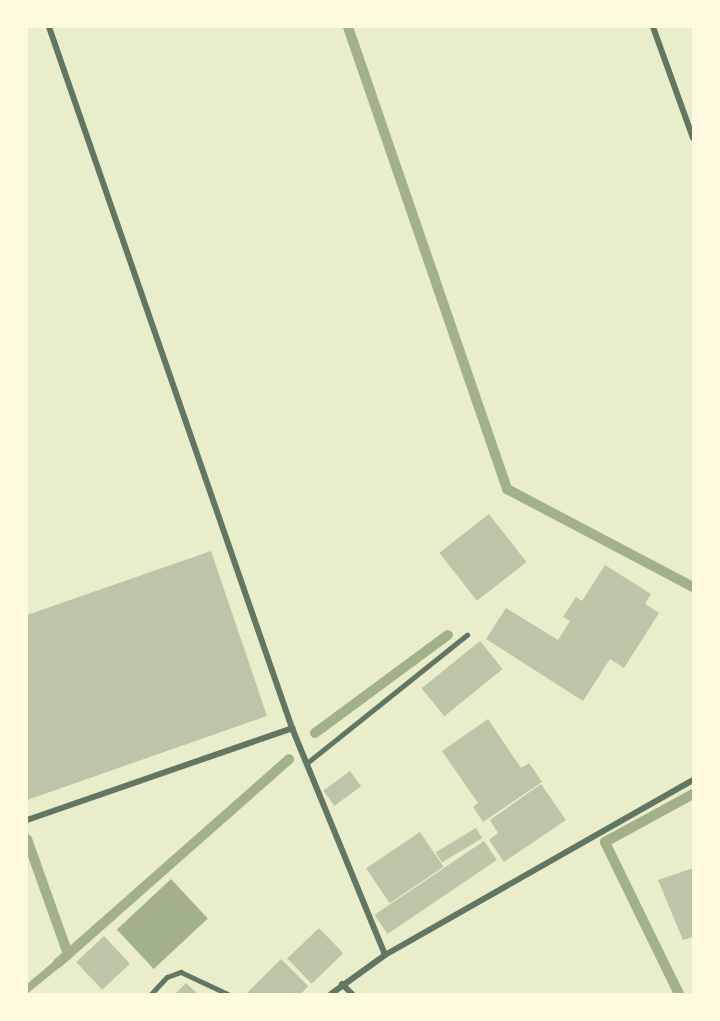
<!DOCTYPE html>
<html>
<head>
<meta charset="utf-8">
<style>
  body { margin:0 }
  #map { position:relative; width:720px; height:1021px; overflow:hidden; background:#e9edc9; font-family:"Exo 2",sans-serif }
  div>[style] { position:absolute }
  [style*='--x'] { left:calc(var(--x)*1px); top:calc(var(--y)*1px); width:calc(var(--w)*1px); rotate:calc(var(--a)*1deg) }
  .water>* { inset:0; background:#a3b18a; transform-origin:0 0 }
  .stream>* { height:10px; margin:-5px; padding:0 5px; transform-origin:5px; border-radius:5px; background:#a3b18a }
  .building>* { inset:0; background:#bcc5a7; transform-origin:0 0 }
  .service>* { height:4.5px; margin:-2.25px; padding:0 2.25px; transform-origin:2.25px; border-radius:2.25px; background:#617663 }
  .minor>* { height:6px; margin:-3px; padding:0 3px; transform-origin:3px; border-radius:3px; background:#617663 }
  span { translate:-50% -50%; white-space:nowrap; text-align:center; line-height:1.15; -webkit-text-stroke:6px #fefae0; paint-order:stroke }
  .frame { position:absolute; inset:0; border:28px solid #fefae0; pointer-events:none }
</style>
</head>
<body>
<div id="map">
  <div class="water">
    <i style="left:171px;top:879px;width:54px;height:74px;rotate:47deg"></i>
    <i style="clip-path:polygon(66px 951px,70px 959px,27px 994px,27px 984px)"></i>
  </div>
  <div class="stream">
    <i style="--x:348;--y:27;--w:489;--a:71"></i>
    <i style="--x:507;--y:489;--w:210;--a:27.8"></i>
    <i style="--x:315;--y:733;--w:165;--a:-36.4"></i>
    <i style="--x:27;--y:839;--w:122;--a:70.4"></i>
    <i style="--x:58;--y:963;--w:308;--a:-41.4"></i>
    <i style="--x:679;--y:994;--w:169;--a:-116"></i>
    <i style="--x:605;--y:842;--w:100;--a:-28.6"></i>
  </div>
  <div class="building">
    <i style="left:489px;top:514px;width:61px;height:63px;rotate:52deg"></i>
    <i style="clip-path:polygon(211px 551px,267px 716px,27px 800px,27px 615px)"></i>
    <i style="clip-path:polygon(605px 565px,651px 594px,645px 604px,659px 613px,624px 668px,610px 659px,583px 701px,486px 639px,506px 608px,558px 640px,570px 621px,563px 617px,576px 597px,582px 601px)"></i>
    <i style="left:480px;top:641px;width:36px;height:75px;rotate:51deg"></i>
    <i style="clip-path:polygon(488px 719px,521px 768px,529px 763px,542px 782px,483px 822px,473px 807px,478px 803px,442px 751px)"></i>
    <i style="left:350px;top:771px;width:19px;height:33px;rotate:54deg"></i>
    <i style="clip-path:polygon(541px 784px,566px 820px,504px 862px,489px 840px,498px 833px,490px 820px)"></i>
    <i style="left:476px;top:828px;width:12px;height:47px;rotate:59deg"></i>
    <i style="left:420px;top:832px;width:42px;height:65px;rotate:56deg"></i>
    <i style="left:484px;top:841px;width:23px;height:132px;rotate:56deg"></i>
    <i style="clip-path:polygon(693px 868px,693px 937px,683px 940px,658px 880px)"></i>
    <i style="left:319px;top:928px;width:35px;height:44px;rotate:46deg"></i>
    <i style="left:104px;top:936px;width:38px;height:38px;rotate:47deg"></i>
    <i style="clip-path:polygon(281px 959px,308px 986px,301px 994px,246px 994px)"></i>
    <i style="clip-path:polygon(186px 983px,198px 994px,175px 994px)"></i>
  </div>
  <div class="service">
    <i style="--x:307;--y:763;--w:205;--a:-38.7"></i>
    <i style="--x:151;--y:994;--w:23;--a:-47"></i>
    <i style="--x:167;--y:977;--w:15;--a:-20"></i>
    <i style="--x:181;--y:972;--w:52;--a:25.1"></i>
  </div>
  <div class="minor">
    <i style="--x:49;--y:27;--w:742;--a:70.88"></i>
    <i style="--x:292;--y:728;--w:245;--a:67.7"></i>
    <i style="--x:653;--y:27;--w:118;--a:70.2"></i>
    <i style="--x:27;--y:820;--w:281;--a:-19.1"></i>
    <i style="--x:342;--y:984;--w:14;--a:45"></i>
    <i style="--x:331;--y:994;--w:67;--a:-35.8"></i>
    <i style="--x:385;--y:955;--w:354;--a:-29.6"></i>
  </div>
  <div class="frame"></div>
</div>
</body>
</html>
